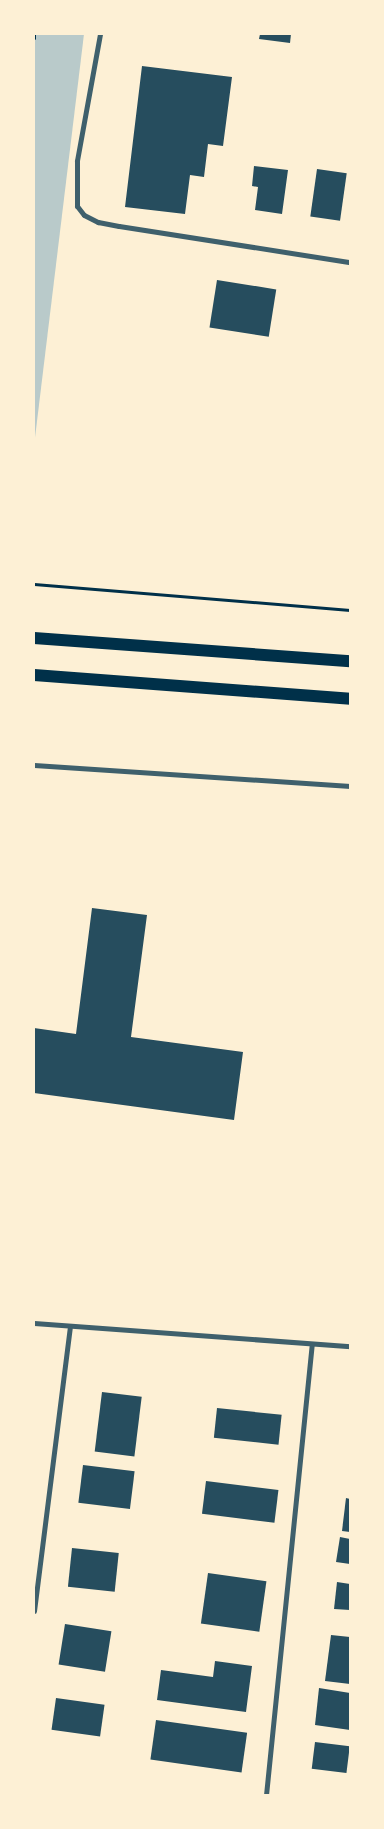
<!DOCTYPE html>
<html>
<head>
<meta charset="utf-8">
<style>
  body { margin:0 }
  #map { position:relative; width:384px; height:1829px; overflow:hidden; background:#fdf0d5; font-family:Roboto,sans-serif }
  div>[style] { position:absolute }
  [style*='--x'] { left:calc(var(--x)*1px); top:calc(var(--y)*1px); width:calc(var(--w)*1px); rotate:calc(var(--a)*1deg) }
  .green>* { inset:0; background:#b9caca }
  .building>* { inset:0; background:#264d5e; transform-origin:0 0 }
  .path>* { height:3px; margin:-1.5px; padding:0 1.5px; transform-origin:1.5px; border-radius:1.5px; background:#003049 }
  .minor>* { height:5px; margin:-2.5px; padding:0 2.5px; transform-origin:2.5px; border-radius:2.5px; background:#3f606c }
  .primary>* { height:12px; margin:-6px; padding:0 6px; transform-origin:6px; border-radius:6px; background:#003049 }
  span { translate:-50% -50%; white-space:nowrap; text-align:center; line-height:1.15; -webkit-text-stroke:5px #fdf0d5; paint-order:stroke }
  .frame { position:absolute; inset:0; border:35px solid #fdf0d5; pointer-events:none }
</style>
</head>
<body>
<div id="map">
  <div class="green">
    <i style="clip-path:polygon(34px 34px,84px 34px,34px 446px)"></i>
  </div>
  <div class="building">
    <i style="clip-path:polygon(260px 34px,291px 34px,290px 43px,259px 39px)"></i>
    <i style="clip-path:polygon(142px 66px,232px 77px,223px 146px,208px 144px,204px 177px,190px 175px,185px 214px,125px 207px)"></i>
    <i style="clip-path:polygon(254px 166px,288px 170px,282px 214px,255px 210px,258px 187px,252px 186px)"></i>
    <i style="left:317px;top:169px;width:30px;height:48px;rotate:8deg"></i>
    <i style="left:217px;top:280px;width:60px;height:48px;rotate:9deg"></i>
    <i style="clip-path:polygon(92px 908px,147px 915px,131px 1037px,243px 1052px,234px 1120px,34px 1093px,34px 1028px,76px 1034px)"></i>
    <i style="left:102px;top:1392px;width:40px;height:60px;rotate:7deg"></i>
    <i style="left:217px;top:1408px;width:65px;height:30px;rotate:6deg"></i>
    <i style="left:83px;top:1465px;width:52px;height:38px;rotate:7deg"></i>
    <i style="left:206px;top:1481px;width:73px;height:33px;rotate:7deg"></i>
    <i style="clip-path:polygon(346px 1498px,350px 1499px,350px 1532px,342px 1531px)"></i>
    <i style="clip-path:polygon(340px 1537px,350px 1539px,350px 1564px,336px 1562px)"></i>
    <i style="left:72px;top:1548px;width:47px;height:39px;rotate:6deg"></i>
    <i style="left:208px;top:1573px;width:59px;height:51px;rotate:8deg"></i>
    <i style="clip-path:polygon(337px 1582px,350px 1584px,350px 1610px,334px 1609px)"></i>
    <i style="left:65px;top:1624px;width:47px;height:41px;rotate:9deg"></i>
    <i style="clip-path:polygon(331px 1635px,350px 1637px,350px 1684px,325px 1681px)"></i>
    <i style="clip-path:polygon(215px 1661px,252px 1666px,246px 1712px,157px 1700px,161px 1670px,213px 1677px)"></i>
    <i style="clip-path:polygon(319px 1688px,350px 1693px,350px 1730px,315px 1725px)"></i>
    <i style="left:56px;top:1698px;width:49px;height:32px;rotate:8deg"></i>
    <i style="left:156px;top:1720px;width:92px;height:40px;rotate:8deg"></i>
    <i style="left:315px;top:1742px;width:35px;height:27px;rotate:7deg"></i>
  </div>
  <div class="path">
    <i style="--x:34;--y:38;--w:4;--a:-90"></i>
    <i style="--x:34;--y:584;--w:317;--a:4.7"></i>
  </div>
  <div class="minor">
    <i style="--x:100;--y:34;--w:129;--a:100.3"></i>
    <i style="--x:77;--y:161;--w:45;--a:90"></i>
    <i style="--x:77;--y:206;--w:11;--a:52"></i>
    <i style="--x:84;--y:215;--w:16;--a:27"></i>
    <i style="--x:98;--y:222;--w:21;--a:11"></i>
    <i style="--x:119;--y:226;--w:234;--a:8.9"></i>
    <i style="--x:34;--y:765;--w:317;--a:3.8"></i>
    <i style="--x:34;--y:1323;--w:317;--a:4.2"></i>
    <i style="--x:34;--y:1611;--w:285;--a:-82.8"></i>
    <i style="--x:266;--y:1795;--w:453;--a:-84.2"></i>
  </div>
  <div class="primary">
    <i style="--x:34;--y:638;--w:317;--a:4.2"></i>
    <i style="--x:34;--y:675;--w:317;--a:4.3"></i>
  </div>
  <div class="frame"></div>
</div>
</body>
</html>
